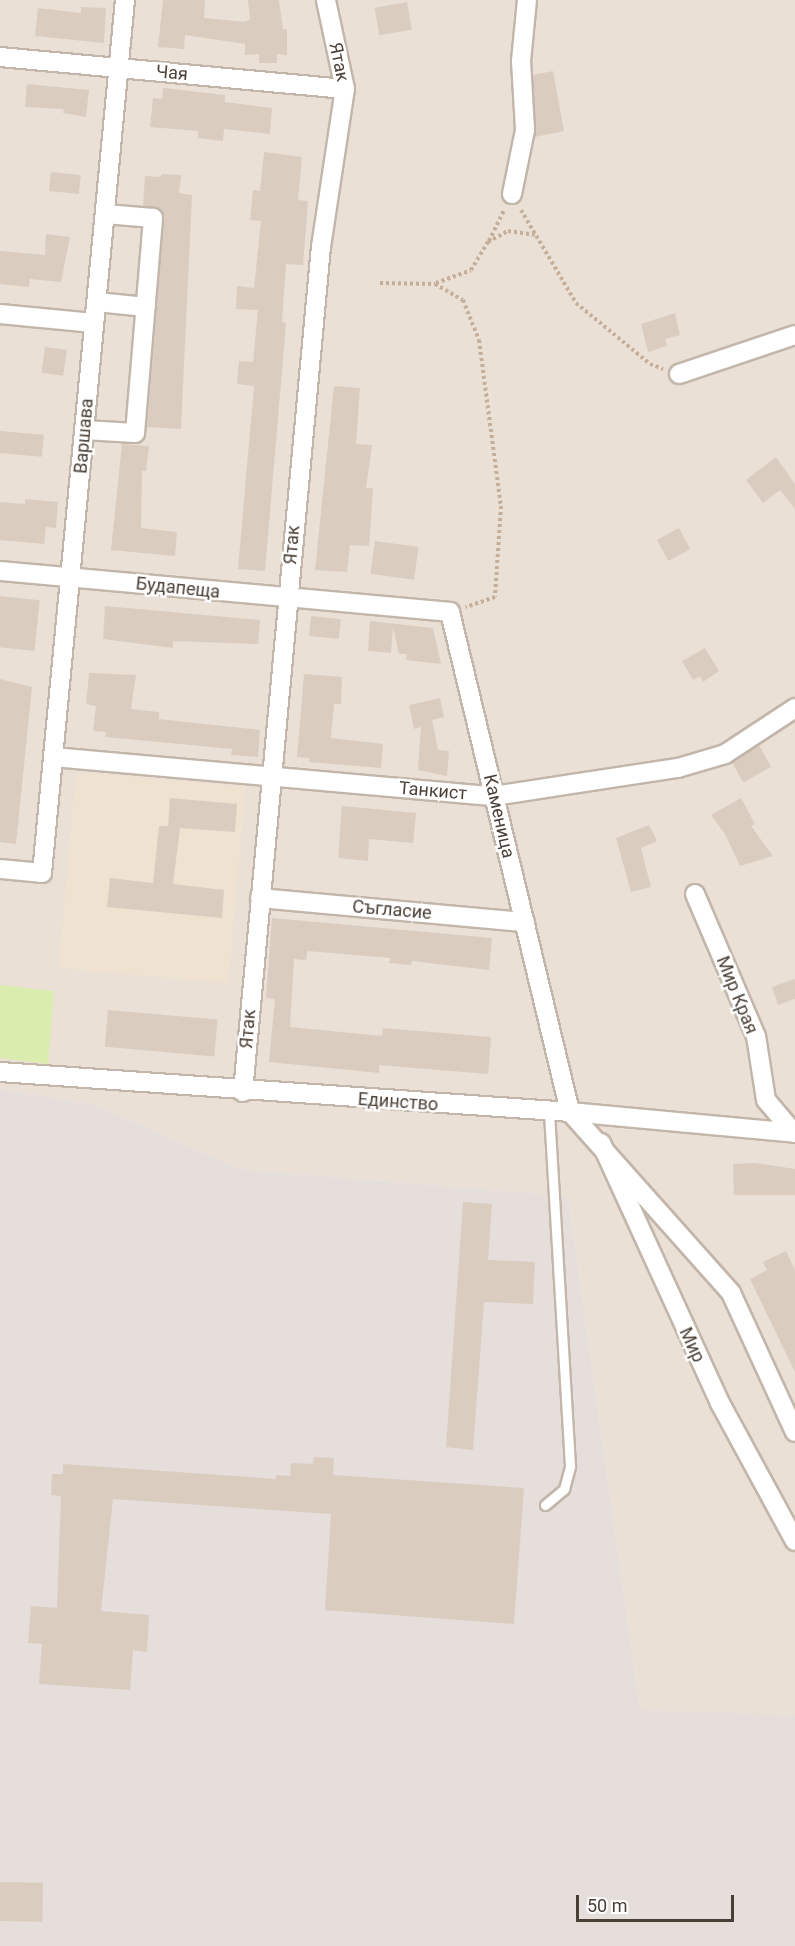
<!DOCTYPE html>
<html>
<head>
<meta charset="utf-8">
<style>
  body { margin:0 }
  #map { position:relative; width:795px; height:1946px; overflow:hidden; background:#f5efe9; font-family:Roboto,sans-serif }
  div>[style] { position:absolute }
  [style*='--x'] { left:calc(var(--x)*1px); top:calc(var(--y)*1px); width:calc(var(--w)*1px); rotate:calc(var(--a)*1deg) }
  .residential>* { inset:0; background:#eae0d6 }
  .industrial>* { inset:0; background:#e5deda }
  .education>* { inset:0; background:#efe2d1; transform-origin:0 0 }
  .green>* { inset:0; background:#daecae }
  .building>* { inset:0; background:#dbccc0; transform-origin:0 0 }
  .path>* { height:4px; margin-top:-2px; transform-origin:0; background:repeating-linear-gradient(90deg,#c5af9a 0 3px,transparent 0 6px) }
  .roads { filter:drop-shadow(2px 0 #c2b6aa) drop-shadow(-2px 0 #c2b6aa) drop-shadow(0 2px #c2b6aa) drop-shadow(0 -2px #c2b6aa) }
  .service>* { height:9px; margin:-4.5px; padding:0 4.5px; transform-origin:4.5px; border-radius:4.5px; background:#fff }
  .minor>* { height:18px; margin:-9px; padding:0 9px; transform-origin:9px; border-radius:9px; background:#fff }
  span { translate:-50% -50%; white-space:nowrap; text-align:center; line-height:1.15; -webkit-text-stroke:5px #fff; paint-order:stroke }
  .street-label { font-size:18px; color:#4a3f36 }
  .scale { position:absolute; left:576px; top:1895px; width:158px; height:27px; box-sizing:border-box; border:3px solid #4a3f36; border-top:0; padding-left:8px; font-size:18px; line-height:21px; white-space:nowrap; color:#4a3f36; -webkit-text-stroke:4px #fff; paint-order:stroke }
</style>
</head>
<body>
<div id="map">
  <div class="residential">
    <i style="clip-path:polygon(0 0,795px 0,795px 1715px,640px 1711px,568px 1196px,240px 1169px,96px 1105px,0 1089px)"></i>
  </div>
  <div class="industrial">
    <i style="clip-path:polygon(0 1089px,96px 1105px,240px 1169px,568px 1196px,640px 1710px,795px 1715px,795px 1946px,0 1946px)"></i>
  </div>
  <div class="education">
    <i style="left:76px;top:772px;width:170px;height:197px;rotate:5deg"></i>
  </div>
  <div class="green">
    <i style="clip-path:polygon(0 985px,54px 991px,48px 1064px,0 1058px)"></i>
  </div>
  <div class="building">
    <i style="clip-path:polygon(163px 0,205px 0,204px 18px,245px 22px,250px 19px,248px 0,279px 0,283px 29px,287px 29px,287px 55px,277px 54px,277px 63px,259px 63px,259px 54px,245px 55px,245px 44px,185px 35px,184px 49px,158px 47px)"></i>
    <i style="left:407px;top:2px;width:28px;height:33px;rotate:80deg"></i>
    <i style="clip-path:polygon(81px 7px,106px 8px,104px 43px,35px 36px,38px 8px,81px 13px)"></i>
    <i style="clip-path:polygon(553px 71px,564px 131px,535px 137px,533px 75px)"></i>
    <i style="clip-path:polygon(27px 84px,89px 90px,86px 117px,63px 113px,64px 109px,25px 107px)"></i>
    <i style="clip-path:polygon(163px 88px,225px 95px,225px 102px,272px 108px,270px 134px,224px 129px,223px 141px,198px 138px,198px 131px,150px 127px,153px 98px,162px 99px)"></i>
    <i style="clip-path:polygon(264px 152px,302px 157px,298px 200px,308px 201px,303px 265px,286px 264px,282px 322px,286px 323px,265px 571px,238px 569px,254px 386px,237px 384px,239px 361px,253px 362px,258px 310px,236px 309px,237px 286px,254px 288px,261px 221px,250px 220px,253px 190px,260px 191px)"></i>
    <i style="left:51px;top:172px;width:30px;height:19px;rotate:6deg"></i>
    <i style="clip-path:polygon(161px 174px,181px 175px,179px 193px,192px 195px,181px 429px,147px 427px,164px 219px,159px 208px,143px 206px,145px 176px,161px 177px)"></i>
    <i style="clip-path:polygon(46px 234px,70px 237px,61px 282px,30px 279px,29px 287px,0 284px,0 251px,45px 255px)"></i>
    <i style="clip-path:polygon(675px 313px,680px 335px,665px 339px,667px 346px,648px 352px,641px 324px)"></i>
    <i style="left:45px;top:347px;width:22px;height:26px;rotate:8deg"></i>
    <i style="clip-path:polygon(334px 386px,360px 388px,356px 444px,372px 445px,366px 488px,373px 488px,369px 546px,350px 545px,347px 572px,315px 570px)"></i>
    <i style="left:0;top:431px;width:44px;height:22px;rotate:5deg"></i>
    <i style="clip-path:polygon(122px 444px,149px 446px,146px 471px,142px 471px,141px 528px,177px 532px,175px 556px,111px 550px)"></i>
    <i style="clip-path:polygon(776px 457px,795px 484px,795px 509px,780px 490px,763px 503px,746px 480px)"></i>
    <i style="clip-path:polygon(25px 499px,58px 502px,56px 528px,46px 527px,44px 544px,0 540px,0 502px,25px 504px)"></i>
    <i style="left:679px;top:528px;width:24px;height:25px;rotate:62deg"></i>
    <i style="left:375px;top:541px;width:44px;height:33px;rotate:8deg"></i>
    <i style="left:0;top:596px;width:40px;height:51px;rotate:6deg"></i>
    <i style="clip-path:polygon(105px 606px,260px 620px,258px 644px,173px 641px,173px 648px,103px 639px)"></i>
    <i style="left:311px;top:616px;width:30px;height:20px;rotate:6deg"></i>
    <i style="clip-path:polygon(370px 621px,433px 628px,441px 664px,406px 660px,407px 654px,399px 654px,393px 627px,391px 653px,368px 651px)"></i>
    <i style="clip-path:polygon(705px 648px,719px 671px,703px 682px,700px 676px,693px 680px,682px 661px)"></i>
    <i style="clip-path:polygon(89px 673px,136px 675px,131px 709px,159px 712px,159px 719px,260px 730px,258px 757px,231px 755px,232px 749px,105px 737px,106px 732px,93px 731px,96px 706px,86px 704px)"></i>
    <i style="clip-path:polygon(304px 674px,342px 677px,341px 704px,334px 704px,331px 738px,383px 744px,381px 768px,309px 762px,309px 758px,297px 757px)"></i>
    <i style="clip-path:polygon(0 679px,32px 687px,16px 844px,0 842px)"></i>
    <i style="clip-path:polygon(440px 698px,444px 717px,432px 720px,438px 750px,449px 751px,447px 776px,418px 770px,421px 727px,414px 729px,409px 705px)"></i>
    <i style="left:759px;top:745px;width:25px;height:32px;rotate:61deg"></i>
    <i style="clip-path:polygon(170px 798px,237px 804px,235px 832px,180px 828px,173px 884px,224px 890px,222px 918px,107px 907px,110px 878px,153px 883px,159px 826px,168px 826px)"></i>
    <i style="clip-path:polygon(741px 798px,755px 824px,751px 826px,773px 856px,740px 866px,725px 834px,711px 815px)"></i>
    <i style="clip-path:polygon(342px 806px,416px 813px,413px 843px,369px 839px,368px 861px,338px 858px)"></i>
    <i style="clip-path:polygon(649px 825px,657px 841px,641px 848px,651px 887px,631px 892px,616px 838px)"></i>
    <i style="clip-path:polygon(272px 918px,492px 938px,489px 970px,412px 961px,411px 965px,389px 963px,391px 958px,307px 951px,306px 960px,294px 959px,290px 1027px,382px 1036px,383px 1028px,491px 1037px,488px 1074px,379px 1065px,379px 1073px,269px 1062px,275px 999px,266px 998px)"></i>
    <i style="clip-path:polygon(795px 979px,795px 999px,778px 1005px,772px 987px)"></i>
    <i style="left:108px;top:1010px;width:110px;height:37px;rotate:5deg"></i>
    <i style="clip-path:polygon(755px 1163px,795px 1169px,795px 1195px,734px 1195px,733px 1164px)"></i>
    <i style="clip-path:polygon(463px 1202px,492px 1204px,488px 1260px,535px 1262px,533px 1304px,484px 1302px,473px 1450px,446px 1447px)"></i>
    <i style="clip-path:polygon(786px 1251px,795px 1270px,795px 1372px,750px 1279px,767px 1270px,763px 1262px)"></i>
    <i style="clip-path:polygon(314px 1457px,334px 1458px,333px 1475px,524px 1488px,514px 1624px,325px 1610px,331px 1514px,113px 1499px,101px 1611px,149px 1615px,147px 1652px,133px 1650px,130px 1690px,39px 1684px,42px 1644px,28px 1643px,31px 1606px,57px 1608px,61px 1496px,51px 1495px,52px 1474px,63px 1474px,63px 1464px,276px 1479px,276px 1475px,290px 1476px,291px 1463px,313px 1464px)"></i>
    <i style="left:0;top:1882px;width:43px;height:39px;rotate:1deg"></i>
  </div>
  <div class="path">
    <i style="--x:521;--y:210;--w:108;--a:59.4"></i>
    <i style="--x:576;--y:303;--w:96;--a:39.5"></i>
    <i style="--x:650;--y:364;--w:14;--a:21"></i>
    <i style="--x:489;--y:241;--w:34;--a:-64"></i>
    <i style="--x:380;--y:283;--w:55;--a:1"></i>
    <i style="--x:435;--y:284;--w:32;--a:30"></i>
    <i style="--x:463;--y:300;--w:43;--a:68.2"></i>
    <i style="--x:479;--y:340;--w:167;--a:82.5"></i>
    <i style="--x:501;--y:506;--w:91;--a:93.8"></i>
    <i style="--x:495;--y:597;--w:31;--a:161"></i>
    <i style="--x:436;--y:283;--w:37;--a:-20"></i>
    <i style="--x:471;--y:270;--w:33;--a:-59"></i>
    <i style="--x:488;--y:242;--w:23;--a:-29"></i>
    <i style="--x:508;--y:231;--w:27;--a:8"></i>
  </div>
  <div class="roads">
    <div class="service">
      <i style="--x:545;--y:1505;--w:25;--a:-40"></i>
      <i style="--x:564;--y:1489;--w:24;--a:-75"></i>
      <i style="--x:570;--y:1466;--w:356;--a:-93.4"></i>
    </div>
    <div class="minor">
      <i style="--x:0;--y:57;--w:346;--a:5.3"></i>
      <i style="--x:512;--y:194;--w:65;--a:-78.5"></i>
      <i style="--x:525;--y:130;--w:69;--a:-93.3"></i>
      <i style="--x:521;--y:61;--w:61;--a:-84.4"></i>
      <i style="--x:97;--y:302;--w:49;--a:5.8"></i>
      <i style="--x:0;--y:314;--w:94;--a:5.5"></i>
      <i style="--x:679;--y:374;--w:122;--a:-18.6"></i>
      <i style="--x:84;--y:430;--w:51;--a:3.4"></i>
      <i style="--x:135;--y:433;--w:216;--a:-85.2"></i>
      <i style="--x:153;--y:218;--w:48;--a:-175.2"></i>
      <i style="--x:0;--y:571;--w:452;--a:5.2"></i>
      <i style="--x:450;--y:612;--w:514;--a:76.5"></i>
      <i style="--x:53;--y:757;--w:443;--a:5.1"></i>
      <i style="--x:494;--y:796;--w:186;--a:-8.7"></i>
      <i style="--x:678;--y:768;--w:49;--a:-16.6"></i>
      <i style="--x:725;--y:754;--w:84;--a:-33.3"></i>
      <i style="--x:0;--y:869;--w:42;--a:5.4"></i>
      <i style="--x:42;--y:873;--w:877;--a:-84.57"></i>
      <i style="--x:695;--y:894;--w:155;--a:66.8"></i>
      <i style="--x:756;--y:1036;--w:65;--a:81.1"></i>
      <i style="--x:766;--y:1100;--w:43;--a:49.7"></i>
      <i style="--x:260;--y:898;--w:266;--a:5.2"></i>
      <i style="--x:0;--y:1072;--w:571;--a:4.01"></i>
      <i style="--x:570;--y:1112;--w:226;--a:5.3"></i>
      <i style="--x:243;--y:1092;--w:849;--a:-84.73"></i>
      <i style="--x:321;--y:247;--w:160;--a:-81.4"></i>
      <i style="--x:345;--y:89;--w:91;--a:-102.1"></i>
      <i style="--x:570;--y:1112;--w:242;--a:48.3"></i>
      <i style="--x:731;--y:1293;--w:153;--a:65.3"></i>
      <i style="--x:601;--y:1143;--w:286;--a:65.4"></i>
      <i style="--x:720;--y:1403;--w:157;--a:61.5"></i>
    </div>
  </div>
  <div class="street-label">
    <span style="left:339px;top:62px;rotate:78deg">Ятак</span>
    <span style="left:172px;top:73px;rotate:5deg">Чая</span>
    <span style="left:84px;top:436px;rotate:-85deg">Варшава</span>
    <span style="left:292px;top:545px;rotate:-85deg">Ятак</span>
    <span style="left:178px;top:588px;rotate:6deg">Будапеща</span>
    <span style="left:433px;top:791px;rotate:5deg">Танкист</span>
    <span style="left:499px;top:816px;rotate:77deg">Каменица</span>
    <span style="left:392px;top:910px;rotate:5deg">Съгласие</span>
    <span style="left:737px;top:995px;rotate:68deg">Мир Края</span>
    <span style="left:248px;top:1029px;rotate:-85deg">Ятак</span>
    <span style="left:398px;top:1102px;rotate:4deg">Единство</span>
    <span style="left:692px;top:1345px;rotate:65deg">Мир</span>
  </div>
  <div class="scale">50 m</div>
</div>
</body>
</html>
